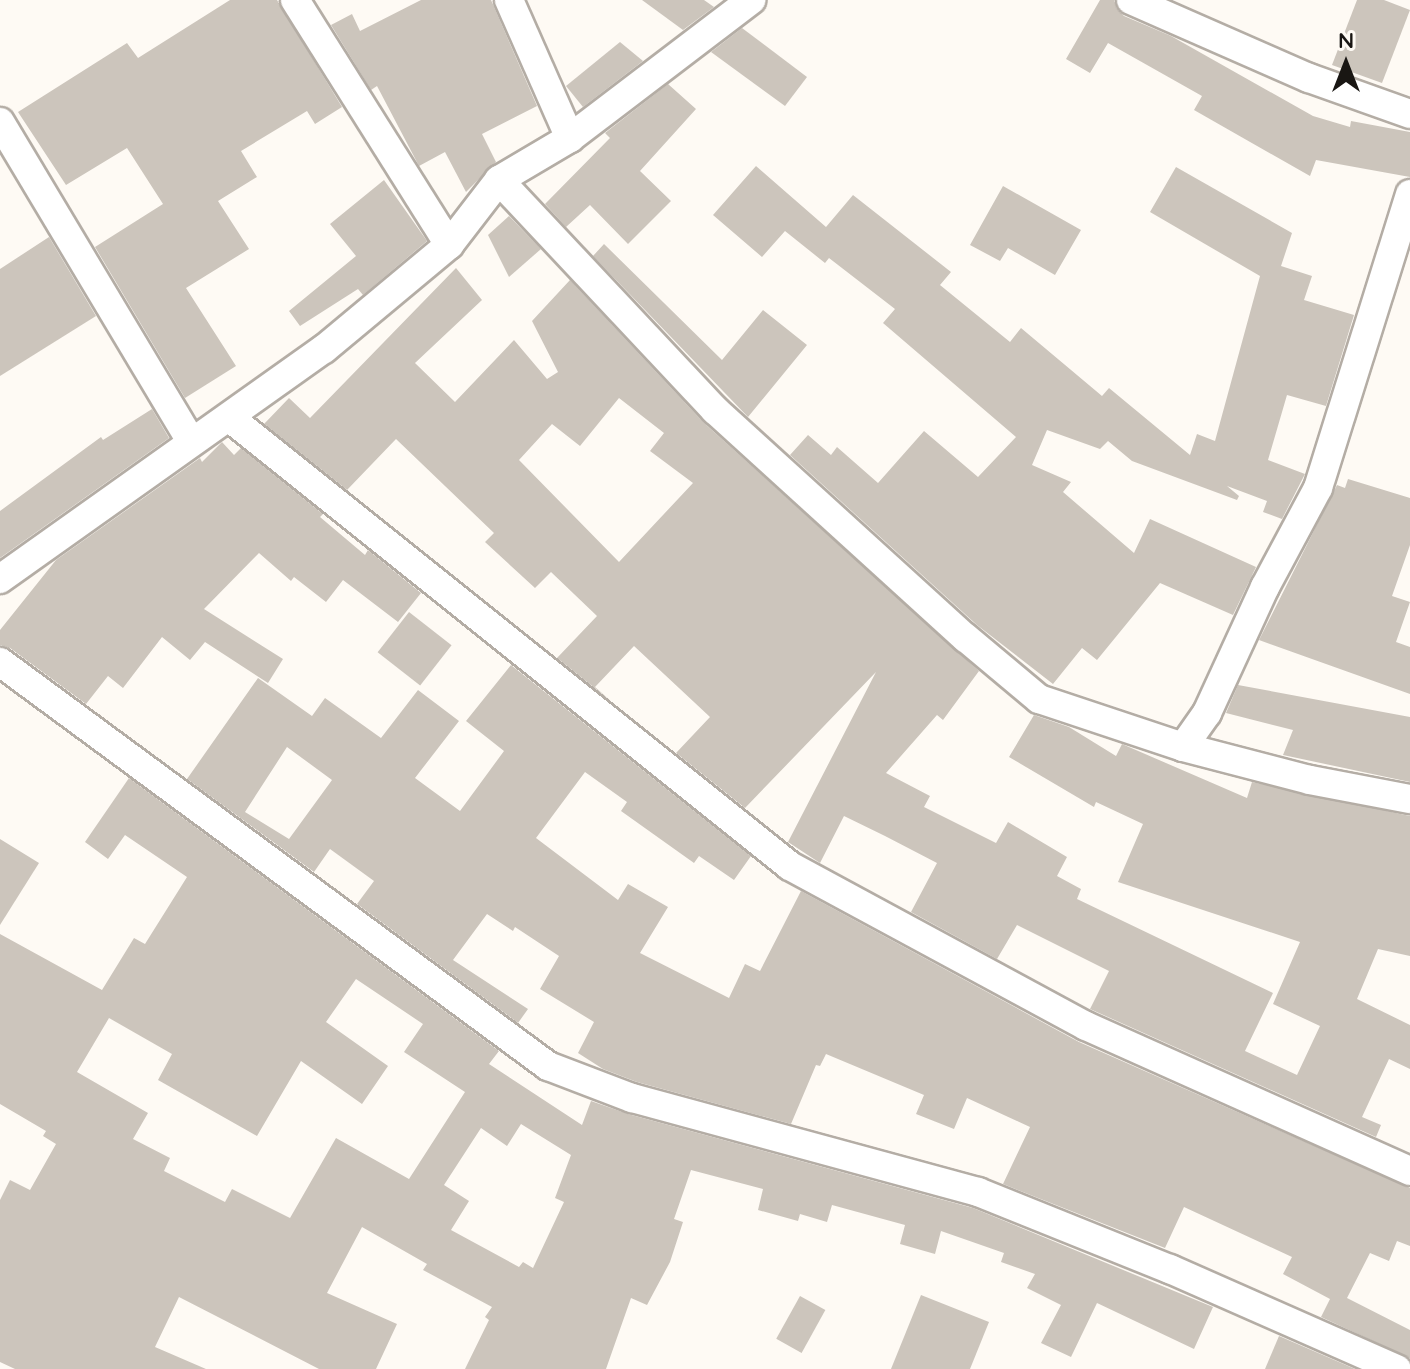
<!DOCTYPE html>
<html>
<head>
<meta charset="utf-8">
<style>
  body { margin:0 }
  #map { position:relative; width:1410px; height:1369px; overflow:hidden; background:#fefaf4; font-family:Quicksand,sans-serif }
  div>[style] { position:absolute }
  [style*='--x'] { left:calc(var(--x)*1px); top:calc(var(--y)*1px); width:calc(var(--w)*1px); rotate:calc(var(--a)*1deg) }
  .building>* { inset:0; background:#ccc5bc; transform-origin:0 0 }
  .roads { filter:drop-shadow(2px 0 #b4ada5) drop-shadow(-2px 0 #b4ada5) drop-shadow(0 2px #b4ada5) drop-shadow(0 -2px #b4ada5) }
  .minor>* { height:28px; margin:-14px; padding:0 14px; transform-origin:14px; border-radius:14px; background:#fff }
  span { translate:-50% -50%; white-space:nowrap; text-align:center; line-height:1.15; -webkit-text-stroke:7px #fefaf4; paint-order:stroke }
  .north { position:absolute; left:1306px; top:24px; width:80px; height:80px; -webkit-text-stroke:6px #fefaf4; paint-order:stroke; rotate:0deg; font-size:22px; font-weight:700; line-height:32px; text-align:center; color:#191613 }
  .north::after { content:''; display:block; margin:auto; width:28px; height:36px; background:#191613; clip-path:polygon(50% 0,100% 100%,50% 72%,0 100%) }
</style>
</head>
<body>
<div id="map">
  <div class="building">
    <i style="clip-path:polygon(230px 0,277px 0,342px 107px,315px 124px,307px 111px,241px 151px,257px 177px,218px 201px,249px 249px,186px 288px,236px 366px,185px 398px,95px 247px,163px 204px,127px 148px,66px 185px,18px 112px,127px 43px,138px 58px)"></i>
    <i style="clip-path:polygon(421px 0,491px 0,537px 106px,482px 134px,496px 162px,466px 192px,445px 152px,419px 166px,377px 86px,371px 90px,331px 25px,352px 14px,360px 31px)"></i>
    <i style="clip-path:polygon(642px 0,704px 0,714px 7px,683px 30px)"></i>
    <i style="clip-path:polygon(1100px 0,1114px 0,1117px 9px,1124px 16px,1171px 36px,1313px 116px,1350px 127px,1351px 121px,1410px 132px,1410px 177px,1316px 160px,1310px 176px,1194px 110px,1202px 96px,1108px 43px,1090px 73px,1066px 59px)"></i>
    <i style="clip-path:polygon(1357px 0,1384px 0,1410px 10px,1382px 83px,1332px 65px)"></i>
    <i style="clip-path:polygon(742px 28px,807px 77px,785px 106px,711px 52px)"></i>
    <i style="clip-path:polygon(620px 42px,643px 61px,583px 107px,566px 86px)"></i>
    <i style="clip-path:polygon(668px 84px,696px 109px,640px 171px,671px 201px,628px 244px,590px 205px,566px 227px,545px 204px,610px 138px,605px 133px)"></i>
    <i style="clip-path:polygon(756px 166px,826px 227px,853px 195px,951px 272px,940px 285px,1010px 342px,1021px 328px,1102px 396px,1109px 388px,1190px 455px,1197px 434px,1215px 441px,1260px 276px,1150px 212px,1176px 167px,1292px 233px,1281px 266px,1312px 276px,1304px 300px,1354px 315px,1326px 406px,1287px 395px,1268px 460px,1305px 474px,1282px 519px,1263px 512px,1267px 501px,1227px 486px,1239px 496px,1237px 500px,1132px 461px,1108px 441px,1100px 449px,1047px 430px,1032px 465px,1071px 482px,1063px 492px,1134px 553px,1150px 519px,1256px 567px,1233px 615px,1160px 583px,1097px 660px,1082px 648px,1053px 684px,977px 625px,790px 455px,808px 435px,831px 455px,837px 447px,878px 483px,924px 431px,978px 477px,1016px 437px,883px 323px,895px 309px,829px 258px,825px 263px,785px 231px,762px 257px,713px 215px)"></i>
    <i style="clip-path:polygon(384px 180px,427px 241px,363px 295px,358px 289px,300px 326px,289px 311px,356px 256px,330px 224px)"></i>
    <i style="clip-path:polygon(1003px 186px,1081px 230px,1055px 275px,1008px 248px,1000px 261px,970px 245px)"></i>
    <i style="clip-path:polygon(509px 216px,541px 249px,509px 277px,488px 235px)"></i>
    <i style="clip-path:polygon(49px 237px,96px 316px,0 376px,0 269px)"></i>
    <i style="clip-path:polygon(604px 244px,722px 360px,763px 310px,807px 345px,748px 417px,593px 256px)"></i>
    <i style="clip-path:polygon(evenodd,456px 268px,482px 300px,415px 363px,455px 402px,514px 340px,547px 379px,558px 372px,532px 321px,570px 280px,704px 423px,979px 671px,943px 720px,937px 715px,886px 773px,930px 796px,924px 807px,996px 843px,1008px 822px,1067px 857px,1057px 876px,1081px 889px,1077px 899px,1273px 993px,1245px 1051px,1297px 1075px,1320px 1026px,1273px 1004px,1300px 942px,1118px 882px,1143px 824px,1096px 802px,1094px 807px,1009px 757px,1034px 715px,1069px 727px,1116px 756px,1122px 744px,1247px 798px,1252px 782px,1410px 816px,1410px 956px,1378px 949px,1357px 999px,1410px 1025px,1410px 1069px,1389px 1059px,1362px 1117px,1381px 1125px,1376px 1137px,1090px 1009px,1109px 971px,1017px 925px,997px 959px,911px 912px,937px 863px,885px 836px,844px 816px,820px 863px,788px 842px,876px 672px,745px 808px,676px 753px,710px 717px,634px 646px,595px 687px,612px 702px,557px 658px,597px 616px,551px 572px,535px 588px,485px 542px,494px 533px,396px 439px,347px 490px,264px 424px,289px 398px,310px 418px,456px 268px,619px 398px,664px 433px,650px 451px,693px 483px,619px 562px,519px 460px,552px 424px,580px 446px,619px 398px)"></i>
    <i style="clip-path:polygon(152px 409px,169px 438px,0 558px,0 511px,101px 437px,103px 440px)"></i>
    <i style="clip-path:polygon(222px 442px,234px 455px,241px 448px,323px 514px,320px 517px,365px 555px,368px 550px,421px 593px,398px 622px,343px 580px,326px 602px,294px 577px,291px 581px,259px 553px,204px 609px,283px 659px,268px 683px,205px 642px,190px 660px,162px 637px,123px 688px,108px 676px,86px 704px,10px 648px,0 645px,0 630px,56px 560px,200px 458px,202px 462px)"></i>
    <i style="clip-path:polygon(1348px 479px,1410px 498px,1410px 545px,1392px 596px,1410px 602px,1396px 642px,1410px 647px,1410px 694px,1259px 640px,1337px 485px,1345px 488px)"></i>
    <i style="left:409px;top:612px;width:54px;height:51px;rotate:38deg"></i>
    <i style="clip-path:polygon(evenodd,511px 665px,751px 856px,734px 880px,699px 856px,694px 863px,621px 811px,627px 802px,585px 772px,536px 838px,618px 900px,628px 884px,668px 907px,640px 953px,729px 998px,745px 964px,760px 971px,801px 891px,1079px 1042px,1410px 1188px,1410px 1246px,1397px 1241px,1389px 1261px,1370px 1253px,1347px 1298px,1410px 1330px,1410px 1358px,1321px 1317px,1330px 1299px,1283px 1274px,1292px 1257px,1184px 1207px,1165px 1248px,1003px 1184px,1030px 1127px,967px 1098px,954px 1129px,916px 1114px,924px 1095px,826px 1054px,820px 1066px,816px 1065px,791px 1124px,637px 1082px,603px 1069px,578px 1053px,594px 1022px,540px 989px,559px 956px,515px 927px,513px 931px,487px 914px,453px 960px,528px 1009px,518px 1023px,357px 904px,374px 881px,330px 849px,314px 872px,187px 779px,258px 678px,312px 716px,325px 698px,381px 738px,418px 690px,459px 721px,415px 778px,460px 811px,504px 751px,466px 721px,511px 665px,287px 747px,332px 780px,289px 839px,245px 812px,287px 747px)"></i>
    <i style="clip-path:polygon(1238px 685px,1410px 717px,1410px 782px,1283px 755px,1293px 730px,1226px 713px)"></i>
    <i style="clip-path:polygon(evenodd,129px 778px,499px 1051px,489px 1064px,582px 1125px,591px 1101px,628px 1114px,973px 1208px,1213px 1307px,1194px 1349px,1097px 1303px,1071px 1357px,1041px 1343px,1061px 1305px,1027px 1288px,1035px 1274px,1001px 1262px,1004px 1253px,941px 1231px,935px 1254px,900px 1244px,905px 1225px,832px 1205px,827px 1222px,800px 1214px,798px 1221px,758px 1210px,763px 1189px,691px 1170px,674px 1219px,683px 1222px,670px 1262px,647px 1305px,631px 1298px,606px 1369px,465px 1369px,489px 1320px,485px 1317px,492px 1307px,423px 1270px,427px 1264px,362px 1227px,327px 1293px,397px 1324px,376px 1369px,319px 1369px,179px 1297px,155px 1347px,206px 1369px,15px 1369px,0 1362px,0 1200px,10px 1180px,30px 1190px,56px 1144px,43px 1136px,46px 1131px,0 1104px,0 934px,102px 990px,134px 938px,145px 944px,187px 877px,125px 835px,108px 859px,85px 842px,129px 778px,356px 979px,423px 1024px,404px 1052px,465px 1092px,409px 1179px,336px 1138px,290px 1218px,232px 1189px,225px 1202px,164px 1171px,170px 1158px,133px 1139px,148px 1113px,77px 1072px,109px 1018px,172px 1054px,158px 1080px,257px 1136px,301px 1061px,362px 1104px,388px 1066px,326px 1022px,356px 979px,129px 778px,521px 1124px,571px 1155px,555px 1198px,564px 1202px,533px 1268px,523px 1262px,519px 1267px,451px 1230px,469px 1201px,444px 1185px,481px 1128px,507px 1146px,521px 1124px)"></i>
    <i style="clip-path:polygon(0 839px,39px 863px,0 925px)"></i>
    <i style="clip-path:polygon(921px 1295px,989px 1322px,970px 1369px,891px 1369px)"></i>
    <i style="left:800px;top:1296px;width:29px;height:49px;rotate:29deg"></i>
    <i style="clip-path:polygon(1279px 1336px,1355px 1369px,1265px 1369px)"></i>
  </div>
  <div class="roads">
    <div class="minor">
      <i style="--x:295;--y:0;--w:289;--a:57.8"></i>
      <i style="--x:509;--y:0;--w:151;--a:66.2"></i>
      <i style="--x:1131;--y:0;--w:194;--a:23.7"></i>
      <i style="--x:1309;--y:78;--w:107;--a:19.6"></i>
      <i style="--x:0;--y:122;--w:372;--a:59.1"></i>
      <i style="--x:499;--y:180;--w:316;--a:46.8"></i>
      <i style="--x:715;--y:410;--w:339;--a:42.3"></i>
      <i style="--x:966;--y:638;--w:95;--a:39.9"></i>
      <i style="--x:1039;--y:699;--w:152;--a:18.4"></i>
      <i style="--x:1183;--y:747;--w:131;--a:14.6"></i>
      <i style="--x:1310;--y:780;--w:102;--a:10.8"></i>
      <i style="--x:230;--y:418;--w:717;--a:38.66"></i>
      <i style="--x:790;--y:866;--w:336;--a:28.4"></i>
      <i style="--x:1086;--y:1026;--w:355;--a:24.1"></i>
      <i style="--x:0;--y:579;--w:397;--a:-35.4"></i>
      <i style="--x:324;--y:349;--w:163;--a:-39.8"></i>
      <i style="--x:449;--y:245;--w:82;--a:-52.4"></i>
      <i style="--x:499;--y:180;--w:82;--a:-30.6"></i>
      <i style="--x:570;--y:138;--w:228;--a:-37.3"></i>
      <i style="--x:0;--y:662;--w:681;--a:36.4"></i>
      <i style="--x:548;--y:1066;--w:90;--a:20.9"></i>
      <i style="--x:632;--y:1098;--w:359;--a:15.2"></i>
      <i style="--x:978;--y:1192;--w:207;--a:21.9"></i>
      <i style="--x:1170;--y:1269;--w:248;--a:23.8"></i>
      <i style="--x:1183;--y:747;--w:42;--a:-54.8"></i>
      <i style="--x:1207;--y:713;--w:139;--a:-65.3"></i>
      <i style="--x:1265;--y:587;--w:112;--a:-61.8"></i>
      <i style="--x:1318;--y:488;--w:308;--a:-72.6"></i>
    </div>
  </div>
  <div class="north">N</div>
</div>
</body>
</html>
